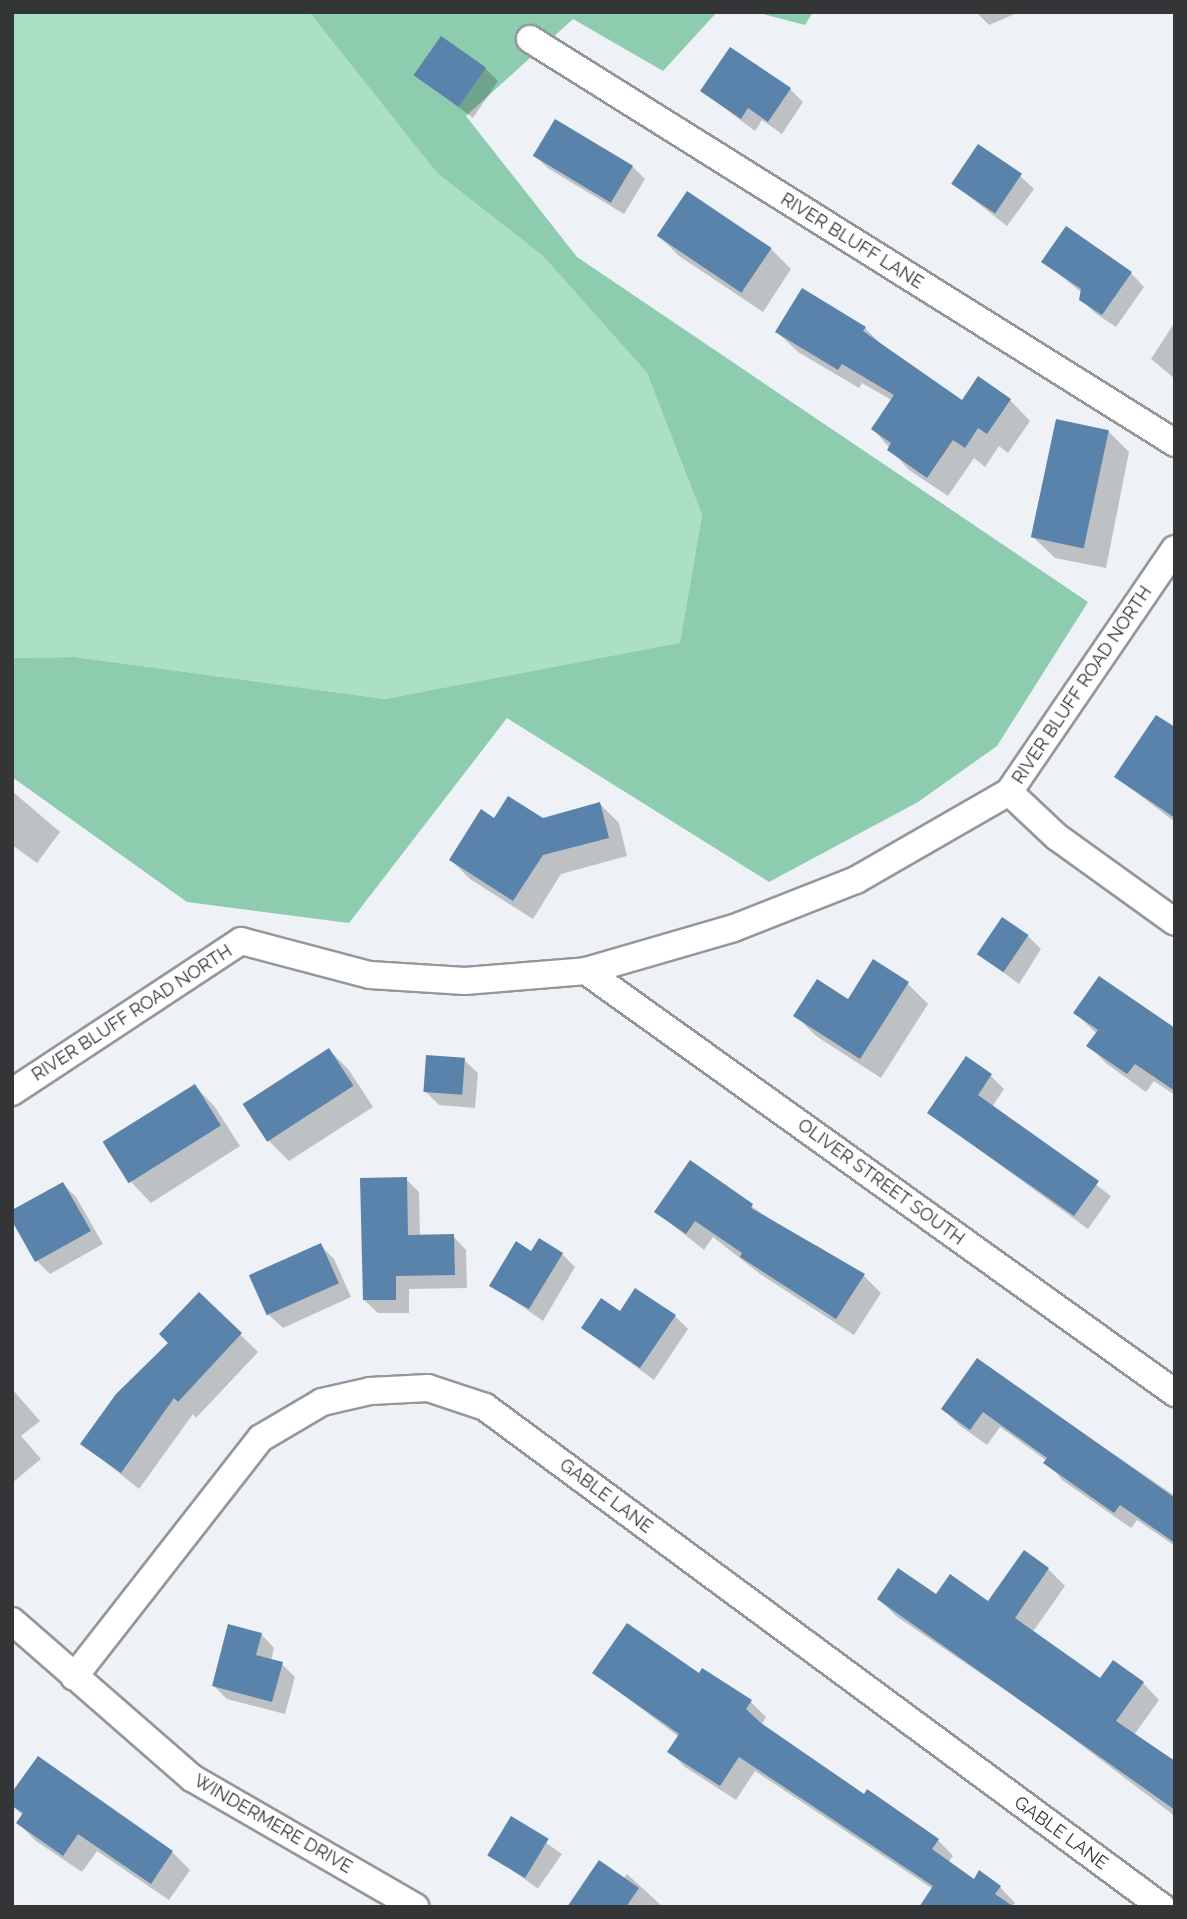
<!DOCTYPE html>
<html>
<head>
<meta charset="utf-8">
<style>
  body { margin:0 }
  #map { position:relative; width:1187px; height:1919px; overflow:hidden; background:#eef2f6; font-family:Raleway,sans-serif }
  div>[style] { position:absolute }
  [style*='--x'] { left:calc(var(--x)*1px); top:calc(var(--y)*1px); width:calc(var(--w)*1px); rotate:calc(var(--a)*1deg) }
  .green>* { inset:0; background:#abe0c6 }
  .forest>* { inset:0; background:#8dccae }
  .shadow>* { inset:0; background:#0003; transform-origin:0 0 }
  .building>* { inset:0; background:#5a83ac; transform-origin:0 0 }
  .roads { filter:drop-shadow(2px 0 #94979b) drop-shadow(-2px 0 #94979b) drop-shadow(0 2px #94979b) drop-shadow(0 -2px #94979b) }
  .street>* { height:26px; margin:-13px; padding:0 13px; transform-origin:13px; border-radius:13px; background:#fff }
  span { translate:-50% -50%; white-space:nowrap; text-align:center; line-height:1.15; -webkit-text-stroke:6px #fff; paint-order:stroke }
  .street-label { font-size:18px; color:#333536 }
  .frame { position:absolute; inset:0; border:14px solid #333536; pointer-events:none }
</style>
</head>
<body>
<div id="map">
  <div class="green">
    <i style="clip-path:polygon(12px 12px,309px 12px,437px 173px,543px 256px,647px 373px,702px 515px,680px 644px,385px 699px,75px 657px,12px 658px)"></i>
  </div>
  <div class="forest">
    <i style="clip-path:polygon(309px 12px,717px 12px,663px 71px,573px 19px,466px 116px,577px 257px,1088px 602px,997px 746px,918px 802px,769px 882px,507px 718px,349px 923px,187px 902px,12px 777px,12px 658px,75px 657px,385px 699px,680px 643px,702px 515px,647px 373px,543px 256px,437px 173px)"></i>
    <i style="clip-path:polygon(755px 12px,813px 12px,805px 25px)"></i>
  </div>
  <div class="shadow">
    <i style="clip-path:polygon(976px 12px,1016px 12px,1017px 13px,989px 25px)"></i>
    <i style="clip-path:polygon(485px 68px,498px 81px,473px 118px,416px 75px)"></i>
    <i style="clip-path:polygon(790px 89px,803px 102px,782px 134px,762px 120px,755px 131px,702px 91px)"></i>
    <i style="clip-path:polygon(535px 156px,632px 166px,645px 179px,624px 214px,549px 169px)"></i>
    <i style="clip-path:polygon(1020px 176px,1034px 189px,1007px 226px,952px 183px)"></i>
    <i style="clip-path:polygon(688px 193px,771px 249px,791px 269px,763px 312px,679px 256px,659px 236px)"></i>
    <i style="clip-path:polygon(1044px 262px,1131px 273px,1144px 287px,1116px 327px,1095px 313px,1081px 299px,1082px 293px)"></i>
    <i style="clip-path:polygon(1175px 322px,1175px 379px,1151px 359px)"></i>
    <i style="clip-path:polygon(865px 328px,886px 349px,963px 402px,1010px 400px,1030px 421px,1008px 453px,999px 446px,985px 467px,974px 458px,948px 496px,909px 470px,873px 429px,893px 401px,862px 383px,859px 388px,798px 352px,777px 332px)"></i>
    <i style="clip-path:polygon(1108px 431px,1129px 452px,1106px 568px,1055px 558px,1034px 538px)"></i>
    <i style="clip-path:polygon(1175px 729px,1175px 822px,1116px 777px)"></i>
    <i style="clip-path:polygon(12px 791px,60px 832px,37px 863px,12px 845px)"></i>
    <i style="clip-path:polygon(600px 804px,619px 823px,627px 856px,561px 874px,533px 919px,470px 879px,451px 860px,495px 820px,542px 820px)"></i>
    <i style="clip-path:polygon(1028px 936px,1041px 949px,1019px 984px,980px 955px)"></i>
    <i style="clip-path:polygon(908px 984px,928px 1004px,881px 1078px,816px 1036px,796px 1016px)"></i>
    <i style="clip-path:polygon(1075px 1013px,1175px 1030px,1175px 1095px,1154px 1081px,1146px 1092px,1107px 1064px,1089px 1046px,1097px 1034px)"></i>
    <i style="clip-path:polygon(329px 1050px,349px 1070px,373px 1107px,289px 1161px,269px 1141px,245px 1104px)"></i>
    <i style="clip-path:polygon(464px 1060px,478px 1073px,475px 1108px,439px 1105px,426px 1092px)"></i>
    <i style="clip-path:polygon(991px 1076px,1004px 1089px,992px 1107px,1111px 1196px,1088px 1229px,929px 1113px)"></i>
    <i style="clip-path:polygon(195px 1086px,215px 1107px,240px 1146px,151px 1203px,131px 1182px)"></i>
    <i style="clip-path:polygon(690px 1162px,813px 1250px,816px 1245px,864px 1276px,881px 1293px,854px 1335px,760px 1274px,713px 1237px,704px 1250px,656px 1212px)"></i>
    <i style="clip-path:polygon(406px 1179px,419px 1192px,420px 1237px,453px 1236px,466px 1250px,467px 1288px,409px 1289px,409px 1313px,378px 1313px,364px 1300px)"></i>
    <i style="clip-path:polygon(63px 1184px,76px 1197px,103px 1244px,50px 1274px,37px 1261px)"></i>
    <i style="clip-path:polygon(320px 1245px,334px 1259px,351px 1297px,283px 1328px,269px 1315px)"></i>
    <i style="clip-path:polygon(532px 1253px,562px 1254px,575px 1267px,543px 1321px,491px 1285px)"></i>
    <i style="clip-path:polygon(199px 1294px,258px 1352px,196px 1418px,193px 1414px,139px 1489px,83px 1444px,171px 1344px)"></i>
    <i style="clip-path:polygon(621px 1313px,675px 1316px,688px 1329px,654px 1380px,583px 1328px)"></i>
    <i style="clip-path:polygon(977px 1360px,1175px 1496px,1175px 1546px,1137px 1520px,1131px 1528px,1062px 1480px,1047px 1461px,1000px 1427px,987px 1445px,959px 1425px,943px 1409px)"></i>
    <i style="clip-path:polygon(12px 1389px,40px 1421px,21px 1436px,41px 1459px,12px 1483px)"></i>
    <i style="clip-path:polygon(1048px 1569px,1065px 1586px,1032px 1633px,1101px 1680px,1143px 1683px,1159px 1700px,1134px 1735px,1175px 1763px,1175px 1816px,1043px 1716px,896px 1616px,879px 1599px,937px 1597px,989px 1603px)"></i>
    <i style="clip-path:polygon(261px 1634px,274px 1648px,271px 1661px,282px 1664px,295px 1677px,285px 1714px,227px 1699px,214px 1686px)"></i>
    <i style="clip-path:polygon(594px 1673px,700px 1675px,751px 1702px,766px 1717px,761px 1725px,864px 1796px,938px 1840px,953px 1856px,948px 1863px,974px 1881px,1000px 1887px,1015px 1903px,1012px 1907px,933px 1889px,755px 1771px,736px 1800px,685px 1767px,670px 1752px,679px 1737px)"></i>
    <i style="clip-path:polygon(12px 1805px,172px 1852px,190px 1870px,169px 1900px,97px 1851px,82px 1872px,36px 1841px,18px 1823px,23px 1816px)"></i>
    <i style="left:512px;top:1819px;width:61px;height:42px;rotate:35deg"></i>
    <i style="clip-path:polygon(627px 1874px,663px 1907px,576px 1907px,623px 1879px)"></i>
  </div>
  <div class="building">
    <i style="left:441px;top:36px;width:55px;height:48px;rotate:35deg"></i>
    <i style="clip-path:polygon(730px 47px,791px 88px,768px 122px,748px 108px,741px 119px,700px 91px)"></i>
    <i style="left:555px;top:119px;width:91px;height:43px;rotate:31deg"></i>
    <i style="left:978px;top:144px;width:53px;height:48px;rotate:34deg"></i>
    <i style="left:687px;top:191px;width:102px;height:54px;rotate:34deg"></i>
    <i style="clip-path:polygon(1066px 226px,1132px 272px,1102px 315px,1079px 300px,1081px 289px,1041px 262px)"></i>
    <i style="clip-path:polygon(802px 288px,866px 327px,863px 331px,962px 400px,978px 376px,1011px 399px,987px 434px,978px 428px,965px 448px,953px 440px,927px 478px,887px 450px,891px 443px,871px 429px,894px 395px,842px 364px,838px 370px,775px 332px)"></i>
    <i style="left:1056px;top:419px;width:54px;height:121px;rotate:12deg"></i>
    <i style="clip-path:polygon(1156px 715px,1175px 727px,1175px 818px,1114px 777px)"></i>
    <i style="clip-path:polygon(508px 796px,543px 818px,600px 802px,609px 838px,543px 855px,513px 901px,449px 860px,481px 809px,494px 818px)"></i>
    <i style="left:1002px;top:917px;width:32px;height:45px;rotate:34deg"></i>
    <i style="clip-path:polygon(873px 959px,909px 982px,860px 1059px,793px 1016px,817px 979px,848px 999px)"></i>
    <i style="clip-path:polygon(1099px 976px,1175px 1028px,1175px 1091px,1135px 1064px,1127px 1074px,1086px 1046px,1098px 1030px,1073px 1013px)"></i>
    <i style="left:329px;top:1048px;width:45px;height:103px;rotate:57deg"></i>
    <i style="left:426px;top:1055px;width:39px;height:37px;rotate:4deg"></i>
    <i style="clip-path:polygon(966px 1056px,992px 1074px,978px 1095px,1099px 1181px,1074px 1216px,927px 1113px)"></i>
    <i style="left:195px;top:1084px;width:49px;height:109px;rotate:58deg"></i>
    <i style="clip-path:polygon(690px 1160px,753px 1204px,751px 1208px,865px 1274px,836px 1319px,740px 1257px,742px 1253px,695px 1221px,686px 1234px,654px 1212px)"></i>
    <i style="clip-path:polygon(407px 1177px,408px 1235px,454px 1234px,455px 1275px,396px 1276px,396px 1300px,363px 1300px,360px 1178px)"></i>
    <i style="clip-path:polygon(63px 1182px,91px 1231px,35px 1262px,12px 1221px,12px 1210px)"></i>
    <i style="clip-path:polygon(539px 1238px,563px 1253px,529px 1309px,489px 1286px,516px 1241px,531px 1251px)"></i>
    <i style="left:321px;top:1243px;width:44px;height:79px;rotate:66deg"></i>
    <i style="clip-path:polygon(635px 1288px,676px 1315px,640px 1368px,581px 1328px,601px 1298px,620px 1311px)"></i>
    <i style="clip-path:polygon(199px 1292px,242px 1333px,178px 1402px,174px 1398px,121px 1473px,80px 1444px,116px 1394px,168px 1343px,159px 1334px)"></i>
    <i style="clip-path:polygon(977px 1358px,1175px 1498px,1175px 1543px,1120px 1505px,1114px 1513px,1043px 1463px,1047px 1458px,983px 1412px,970px 1430px,941px 1409px)"></i>
    <i style="clip-path:polygon(1024px 1550px,1049px 1568px,1015px 1618px,1100px 1678px,1113px 1660px,1144px 1682px,1116px 1721px,1175px 1761px,1175px 1810px,877px 1599px,898px 1568px,936px 1594px,950px 1574px,988px 1601px)"></i>
    <i style="clip-path:polygon(627px 1623px,699px 1673px,702px 1668px,752px 1700px,746px 1709px,761px 1723px,864px 1794px,867px 1789px,939px 1839px,932px 1849px,974px 1879px,979px 1870px,1001px 1886px,995px 1894px,1014px 1907px,919px 1907px,933px 1886px,739px 1757px,720px 1786px,667px 1752px,679px 1734px,592px 1673px)"></i>
    <i style="clip-path:polygon(228px 1624px,262px 1633px,256px 1655px,283px 1662px,272px 1702px,212px 1686px)"></i>
    <i style="clip-path:polygon(38px 1756px,173px 1851px,151px 1884px,78px 1834px,63px 1856px,16px 1823px,23px 1813px,12px 1806px,12px 1792px)"></i>
    <i style="left:511px;top:1816px;width:44px;height:46px;rotate:31deg"></i>
    <i style="clip-path:polygon(599px 1860px,639px 1888px,626px 1907px,567px 1907px)"></i>
  </div>
  <div class="roads">
    <div class="street">
      <i style="--x:530;--y:39;--w:761;--a:32.06"></i>
      <i style="--x:1009;--y:792;--w:66;--a:43.2"></i>
      <i style="--x:1057;--y:837;--w:145;--a:35.8"></i>
      <i style="--x:586;--y:971;--w:725;--a:35.62"></i>
      <i style="--x:12;--y:1092;--w:274;--a:-33.4"></i>
      <i style="--x:241;--y:941;--w:133;--a:14.8"></i>
      <i style="--x:370;--y:975;--w:95;--a:3.6"></i>
      <i style="--x:465;--y:981;--w:121;--a:-4.7"></i>
      <i style="--x:586;--y:971;--w:154;--a:-16.2"></i>
      <i style="--x:734;--y:928;--w:131;--a:-21.5"></i>
      <i style="--x:856;--y:880;--w:177;--a:-29.9"></i>
      <i style="--x:1009;--y:792;--w:294;--a:-55.7"></i>
      <i style="--x:12;--y:1621;--w:239;--a:41.1"></i>
      <i style="--x:192;--y:1778;--w:258;--a:30"></i>
      <i style="--x:74;--y:1677;--w:303;--a:-52"></i>
      <i style="--x:261;--y:1438;--w:71;--a:-30.5"></i>
      <i style="--x:322;--y:1402;--w:49;--a:-12.9"></i>
      <i style="--x:370;--y:1391;--w:58;--a:-3"></i>
      <i style="--x:428;--y:1388;--w:60;--a:18.4"></i>
      <i style="--x:485;--y:1407;--w:842;--a:36.45"></i>
    </div>
  </div>
  <div class="street-label">
    <span style="left:852px;top:241px;rotate:32deg">RIVER BLUFF LANE</span>
    <span style="left:1082px;top:685px;rotate:-56deg">RIVER BLUFF ROAD NORTH</span>
    <span style="left:132px;top:1013px;rotate:-33deg">RIVER BLUFF ROAD NORTH</span>
    <span style="left:881px;top:1182px;rotate:36deg">OLIVER STREET SOUTH</span>
    <span style="left:606px;top:1496px;rotate:37deg">GABLE LANE</span>
    <span style="left:273px;top:1824px;rotate:30deg">WINDERMERE DRIVE</span>
    <span style="left:1061px;top:1833px;rotate:36deg">GABLE LANE</span>
  </div>
  <div class="frame"></div>
</div>
</body>
</html>
